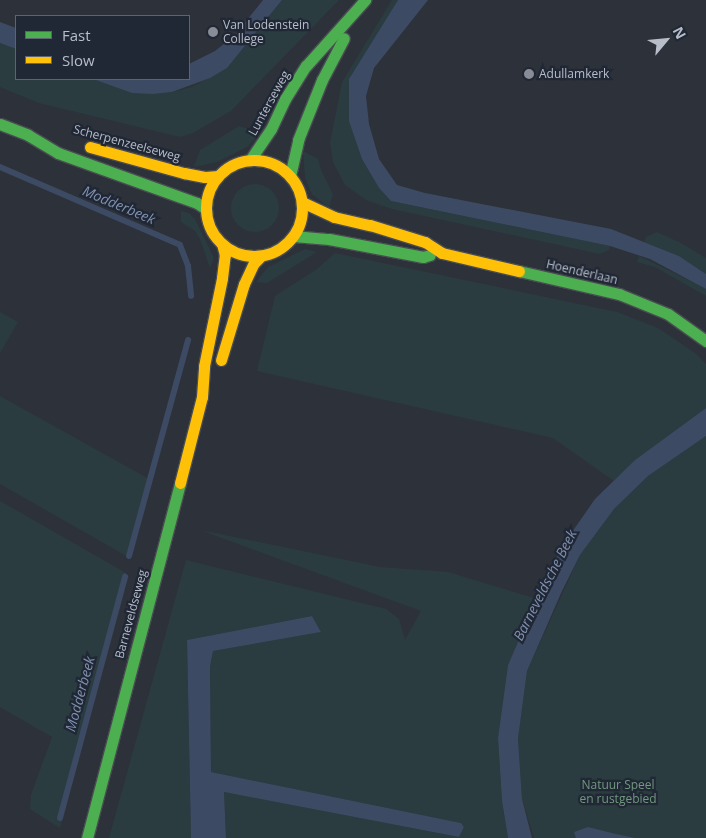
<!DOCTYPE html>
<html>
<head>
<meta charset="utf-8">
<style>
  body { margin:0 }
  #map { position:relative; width:706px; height:838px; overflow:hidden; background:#2d3139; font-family:"Open Sans",sans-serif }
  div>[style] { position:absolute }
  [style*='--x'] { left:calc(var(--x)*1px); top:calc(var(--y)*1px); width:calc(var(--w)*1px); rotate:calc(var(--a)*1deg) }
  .green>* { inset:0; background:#2a3c40 }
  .round { border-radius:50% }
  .water>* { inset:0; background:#3c4a63 }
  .stream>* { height:6px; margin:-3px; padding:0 3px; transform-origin:3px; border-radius:3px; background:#3c4a63 }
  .roads { filter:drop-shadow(1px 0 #494c52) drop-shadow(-1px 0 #494c52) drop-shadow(0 1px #494c52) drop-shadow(0 -1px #494c52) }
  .fast>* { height:11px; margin:-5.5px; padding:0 5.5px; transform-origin:5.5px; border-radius:5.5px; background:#4caf50 }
  .slow>* { height:11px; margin:-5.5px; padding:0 5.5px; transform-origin:5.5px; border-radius:5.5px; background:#ffc107 }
  .slow>.ring { margin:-5.5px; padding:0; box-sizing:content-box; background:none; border:11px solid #ffc107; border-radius:50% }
  .dots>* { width:14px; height:14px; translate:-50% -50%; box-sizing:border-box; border:2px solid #202735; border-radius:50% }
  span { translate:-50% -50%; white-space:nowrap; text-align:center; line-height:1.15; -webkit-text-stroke:4.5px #202735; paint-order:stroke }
  .poi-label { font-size:12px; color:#b8bdca }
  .left { translate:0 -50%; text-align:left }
  .street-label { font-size:12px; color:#b8bdca }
  .park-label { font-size:12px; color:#70997d }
  .water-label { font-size:14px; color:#8191b0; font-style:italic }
  .legend { position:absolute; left:15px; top:15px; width:175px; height:65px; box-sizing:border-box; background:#202735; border:1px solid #5d6371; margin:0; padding:6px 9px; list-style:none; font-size:15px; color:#b8bdca }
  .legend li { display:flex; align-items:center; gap:10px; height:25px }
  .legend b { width:25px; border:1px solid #5d6371 }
  .north { position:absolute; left:641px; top:15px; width:50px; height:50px; -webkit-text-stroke:4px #202735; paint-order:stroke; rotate:62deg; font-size:14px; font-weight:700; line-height:20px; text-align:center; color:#b8bdca }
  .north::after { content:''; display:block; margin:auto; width:18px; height:22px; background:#b8bdca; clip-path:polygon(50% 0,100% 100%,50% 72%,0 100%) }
</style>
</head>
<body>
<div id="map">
  <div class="green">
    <i style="clip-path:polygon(282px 0,339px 0,231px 111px,193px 133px,180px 137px,39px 103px,0 87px,0 43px,16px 49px,16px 79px,93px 79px,110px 85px,153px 94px,172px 92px,192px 87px,227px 68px)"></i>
    <i style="clip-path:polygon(392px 0,398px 0,349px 79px,362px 159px,379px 188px,391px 201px,610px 246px,609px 250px,600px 254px,392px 209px,366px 200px,345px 185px,333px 162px,330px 143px,342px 82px)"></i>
    <i style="clip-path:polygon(239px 126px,260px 133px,247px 147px,217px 162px,194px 167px,200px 150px)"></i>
    <i style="clip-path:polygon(303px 151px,318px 159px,321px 170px,333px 194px,329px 208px,312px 194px,309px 188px,305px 178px)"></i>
    <i class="round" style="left:231px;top:184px;width:48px;height:48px"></i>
    <i style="clip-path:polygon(181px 211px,189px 213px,195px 219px,214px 258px,210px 268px,200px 239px,195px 231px,181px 222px)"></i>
    <i style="clip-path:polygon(657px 232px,681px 243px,706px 258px,706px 274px,679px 256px,644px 242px,646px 237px)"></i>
    <i style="clip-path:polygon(305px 249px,317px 252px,267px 283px,256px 282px,268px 267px)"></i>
    <i style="clip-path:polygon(335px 253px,617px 312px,658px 328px,695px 353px,706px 364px,706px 408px,635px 460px,614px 481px,553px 438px,257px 371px,275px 296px,317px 269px)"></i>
    <i style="clip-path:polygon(639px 256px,699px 285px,706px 289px,706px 296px,655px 267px,637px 262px)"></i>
    <i style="clip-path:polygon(0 312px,18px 322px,0 353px)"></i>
    <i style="clip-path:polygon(0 396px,149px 479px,130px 558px,0 484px)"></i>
    <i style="clip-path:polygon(706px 436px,706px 838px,534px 838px,522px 799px,518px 739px,527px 671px,580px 555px,614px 509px,648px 476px)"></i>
    <i style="clip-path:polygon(0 501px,126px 573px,60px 828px,30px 809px,31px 795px,52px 737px,0 707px)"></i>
    <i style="clip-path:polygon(200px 530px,380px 567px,448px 572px,537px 599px,508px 665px,498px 738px,502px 801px,508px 838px,226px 838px,224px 792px,459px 837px,464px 827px,461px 823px,211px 772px,210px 667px,213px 651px,321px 632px,312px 616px,187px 640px,191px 838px,109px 838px,186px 560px,386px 609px,399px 619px,405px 640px,421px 611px)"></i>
  </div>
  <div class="water">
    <i style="clip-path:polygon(263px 0,282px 0,227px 68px,210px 78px,172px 92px,153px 94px,132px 93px,93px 79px,189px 79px,189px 64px,215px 51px,234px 36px)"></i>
    <i style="clip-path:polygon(398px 0,428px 0,374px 68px,366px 96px,369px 124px,379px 159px,397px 185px,425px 193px,611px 229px,679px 256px,706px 274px,706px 289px,650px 259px,610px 246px,391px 201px,379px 188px,362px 159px,349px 121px,349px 79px)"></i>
    <i style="clip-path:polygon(0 22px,16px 28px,16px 49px,0 43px)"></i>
    <i style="clip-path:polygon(706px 408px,706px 436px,648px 476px,614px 509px,580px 555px,562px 591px,527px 671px,518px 739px,522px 799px,532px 838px,508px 838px,502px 801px,498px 738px,508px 665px,544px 582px,563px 545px,595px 499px,635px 460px)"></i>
    <i style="clip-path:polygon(312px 616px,321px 632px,213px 651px,210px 667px,211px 772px,461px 823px,464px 827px,459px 837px,224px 792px,226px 838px,191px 838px,187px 640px)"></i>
    <i style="clip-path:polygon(588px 827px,616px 834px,635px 838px,576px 838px,574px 832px)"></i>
  </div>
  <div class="stream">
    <i style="--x:0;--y:167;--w:196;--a:23.4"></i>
    <i style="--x:180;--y:245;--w:22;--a:69"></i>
    <i style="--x:188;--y:266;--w:30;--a:84"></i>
    <i style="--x:129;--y:556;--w:224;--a:-74.7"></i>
    <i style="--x:60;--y:818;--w:250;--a:-74.9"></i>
  </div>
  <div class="roads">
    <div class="fast">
      <i style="--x:0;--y:124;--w:30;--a:21"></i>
      <i style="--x:28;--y:135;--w:35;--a:31"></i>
      <i style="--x:58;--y:153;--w:148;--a:19.8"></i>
      <i style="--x:197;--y:203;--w:11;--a:34"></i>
      <i style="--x:250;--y:160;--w:37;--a:-56"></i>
      <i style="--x:271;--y:129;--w:33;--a:-65"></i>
      <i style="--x:285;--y:99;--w:39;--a:-58"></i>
      <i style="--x:306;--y:66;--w:89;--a:-48.2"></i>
      <i style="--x:290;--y:176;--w:37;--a:-77"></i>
      <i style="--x:298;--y:140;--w:65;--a:-68.2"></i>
      <i style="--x:322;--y:80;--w:47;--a:-62.4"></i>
      <i style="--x:293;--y:236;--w:36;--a:5"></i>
      <i style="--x:329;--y:239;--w:96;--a:10.8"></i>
      <i style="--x:423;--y:257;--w:7;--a:-16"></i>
      <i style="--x:519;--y:271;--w:103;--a:13"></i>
      <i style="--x:619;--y:294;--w:53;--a:22.2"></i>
      <i style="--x:668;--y:314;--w:47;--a:35.4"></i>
      <i style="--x:87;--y:838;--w:367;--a:-75.3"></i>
    </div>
    <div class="slow">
      <i style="--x:90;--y:147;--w:98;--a:15.5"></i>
      <i style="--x:184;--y:173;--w:21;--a:11"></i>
      <i style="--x:205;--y:177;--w:13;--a:-4"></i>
      <i class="ring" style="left:206px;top:160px;width:85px;height:85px"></i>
      <i style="--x:302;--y:202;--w:35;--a:25"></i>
      <i style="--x:334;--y:217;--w:37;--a:13"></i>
      <i style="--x:370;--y:225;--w:58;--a:17.2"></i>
      <i style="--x:425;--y:242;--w:20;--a:33"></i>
      <i style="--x:442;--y:253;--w:79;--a:13.2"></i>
      <i style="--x:221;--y:360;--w:79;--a:-73.2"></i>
      <i style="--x:244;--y:284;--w:23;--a:-65"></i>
      <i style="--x:254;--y:263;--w:10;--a:-45"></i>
      <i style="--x:180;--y:483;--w:89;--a:-75.7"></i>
      <i style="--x:202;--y:397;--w:31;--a:-86"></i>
      <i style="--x:204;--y:366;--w:90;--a:-78.4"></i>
      <i style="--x:222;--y:278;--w:23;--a:-83"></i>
      <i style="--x:225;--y:255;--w:11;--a:-105"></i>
    </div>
  </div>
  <div class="dots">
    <i style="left:213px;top:32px;background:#878c97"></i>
    <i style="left:529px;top:74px;background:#878c97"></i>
  </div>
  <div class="poi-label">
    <span class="left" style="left:223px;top:32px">Van Lodenstein<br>College</span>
    <span class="left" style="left:539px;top:74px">Adullamkerk</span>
  </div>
  <div class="street-label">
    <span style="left:269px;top:103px;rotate:-61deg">Lunterseweg</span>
    <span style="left:127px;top:143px;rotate:15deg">Scherpenzeelseweg</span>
    <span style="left:582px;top:272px;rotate:13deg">Hoenderlaan</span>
    <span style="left:131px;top:614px;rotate:-75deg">Barneveldseweg</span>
  </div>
  <div class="park-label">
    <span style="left:618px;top:792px">Natuur Speel<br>en rustgebied</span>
  </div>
  <div class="water-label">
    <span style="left:119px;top:205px;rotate:23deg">Modderbeek</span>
    <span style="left:545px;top:585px;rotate:-63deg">Barneveldsche Beek</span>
    <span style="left:80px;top:694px;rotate:-75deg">Modderbeek</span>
  </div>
  <ul class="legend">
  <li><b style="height:6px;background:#4caf50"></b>Fast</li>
  <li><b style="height:6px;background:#ffc107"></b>Slow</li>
  </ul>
  <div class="north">N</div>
</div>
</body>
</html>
